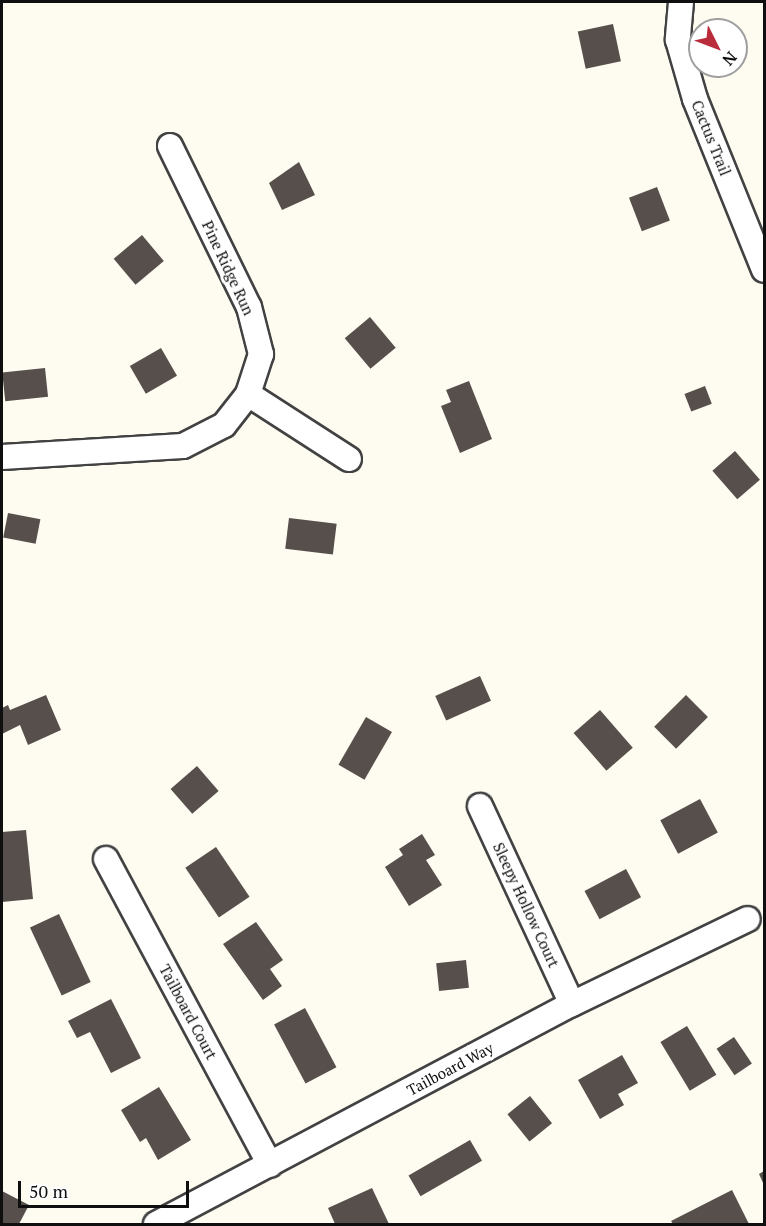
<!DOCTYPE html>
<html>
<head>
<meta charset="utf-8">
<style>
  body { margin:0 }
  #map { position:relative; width:766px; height:1226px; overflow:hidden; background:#fefbf1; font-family:"PT Serif",serif }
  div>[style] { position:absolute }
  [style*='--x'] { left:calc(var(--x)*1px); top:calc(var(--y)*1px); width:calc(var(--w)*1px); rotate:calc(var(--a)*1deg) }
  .building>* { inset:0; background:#574f4b; transform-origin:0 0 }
  .roads { filter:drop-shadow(2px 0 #424242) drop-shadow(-2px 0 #424242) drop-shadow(0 2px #424242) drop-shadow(0 -2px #424242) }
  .minor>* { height:24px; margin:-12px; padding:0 12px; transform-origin:12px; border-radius:12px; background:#fff }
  span { translate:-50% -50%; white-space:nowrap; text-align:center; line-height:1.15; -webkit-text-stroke:6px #fff; paint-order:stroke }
  .street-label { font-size:15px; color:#0f0f0f }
  .frame { position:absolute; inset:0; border:3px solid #0f0f0f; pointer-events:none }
  .north { position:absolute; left:688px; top:18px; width:60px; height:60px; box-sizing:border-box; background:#fff; border:2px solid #9f9f9f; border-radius:50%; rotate:132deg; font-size:16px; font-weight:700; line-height:24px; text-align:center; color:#0f0f0f }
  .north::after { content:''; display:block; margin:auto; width:21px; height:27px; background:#b92c3c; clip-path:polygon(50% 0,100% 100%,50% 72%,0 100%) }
  .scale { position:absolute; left:18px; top:1181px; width:171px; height:27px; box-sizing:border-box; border:3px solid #0f0f0f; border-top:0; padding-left:8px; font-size:18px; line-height:21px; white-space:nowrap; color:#0f0f0f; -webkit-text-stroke:4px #fff; paint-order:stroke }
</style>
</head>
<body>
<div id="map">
  <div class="building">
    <i style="left:613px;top:24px;width:38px;height:36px;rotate:78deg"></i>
    <i style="clip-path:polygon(299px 162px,315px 195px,282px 210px,269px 183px)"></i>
    <i style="left:657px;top:187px;width:36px;height:30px;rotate:69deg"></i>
    <i style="left:142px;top:235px;width:34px;height:37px;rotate:50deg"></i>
    <i style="left:370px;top:317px;width:40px;height:33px;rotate:50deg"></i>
    <i style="left:161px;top:348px;width:32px;height:36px;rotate:60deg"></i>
    <i style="left:45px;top:368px;width:29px;height:43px;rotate:84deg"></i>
    <i style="clip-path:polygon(469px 381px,492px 439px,460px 453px,441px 406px,451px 402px,446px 390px)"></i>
    <i style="left:705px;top:386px;width:19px;height:22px;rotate:69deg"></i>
    <i style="left:735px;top:451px;width:38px;height:30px;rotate:49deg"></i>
    <i style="left:8px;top:513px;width:33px;height:25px;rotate:11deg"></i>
    <i style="left:289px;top:518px;width:48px;height:31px;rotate:7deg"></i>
    <i style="left:480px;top:676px;width:27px;height:49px;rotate:66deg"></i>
    <i style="clip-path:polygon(46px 695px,61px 730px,28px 745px,20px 725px,2px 734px,2px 708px,8px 705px,10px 710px)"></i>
    <i style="left:686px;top:695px;width:31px;height:45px;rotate:45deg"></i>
    <i style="left:600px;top:710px;width:50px;height:35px;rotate:49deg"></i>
    <i style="left:366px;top:717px;width:30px;height:55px;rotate:30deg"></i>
    <i style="left:197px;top:766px;width:33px;height:35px;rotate:49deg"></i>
    <i style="left:700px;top:799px;width:38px;height:45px;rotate:62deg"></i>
    <i style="clip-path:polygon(26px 830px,33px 899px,2px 902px,2px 832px)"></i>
    <i style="clip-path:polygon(422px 834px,435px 855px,426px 860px,442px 885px,409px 906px,385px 867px,403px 855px,399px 849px)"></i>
    <i style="left:216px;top:847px;width:60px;height:37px;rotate:56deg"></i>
    <i style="left:626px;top:869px;width:32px;height:47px;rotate:62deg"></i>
    <i style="left:59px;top:914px;width:75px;height:32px;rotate:65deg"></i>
    <i style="clip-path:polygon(256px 922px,283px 960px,270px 969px,282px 986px,263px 1000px,223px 944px)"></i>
    <i style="left:466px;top:960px;width:28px;height:30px;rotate:84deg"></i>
    <i style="clip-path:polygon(111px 999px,141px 1058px,111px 1073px,90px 1032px,77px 1038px,68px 1021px)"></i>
    <i style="left:305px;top:1008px;width:67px;height:35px;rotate:62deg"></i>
    <i style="left:687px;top:1026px;width:57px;height:31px;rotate:59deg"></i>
    <i style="left:734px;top:1037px;width:32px;height:21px;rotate:56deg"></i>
    <i style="clip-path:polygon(622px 1055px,638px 1083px,618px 1094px,624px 1105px,600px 1119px,578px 1080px)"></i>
    <i style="clip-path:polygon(159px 1087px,191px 1140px,158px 1160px,146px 1138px,140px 1142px,121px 1110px)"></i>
    <i style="left:530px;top:1096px;width:35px;height:29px;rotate:51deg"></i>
    <i style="left:470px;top:1140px;width:24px;height:71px;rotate:60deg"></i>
    <i style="clip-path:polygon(764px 1171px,764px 1185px,759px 1174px)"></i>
    <i style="clip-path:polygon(372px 1188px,389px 1224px,335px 1224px,328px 1208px)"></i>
    <i style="clip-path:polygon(732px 1190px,749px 1224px,673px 1224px,671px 1221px)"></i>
    <i style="clip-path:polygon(2px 1191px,29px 1205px,19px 1224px,2px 1224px)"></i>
  </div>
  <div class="roads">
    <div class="minor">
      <i style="--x:681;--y:2;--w:38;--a:95"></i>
      <i style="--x:678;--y:40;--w:61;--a:73.9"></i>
      <i style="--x:695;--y:99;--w:184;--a:68"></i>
      <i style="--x:170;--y:146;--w:179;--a:63.9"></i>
      <i style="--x:249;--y:307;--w:49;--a:75.7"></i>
      <i style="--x:261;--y:354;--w:42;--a:108"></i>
      <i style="--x:2;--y:457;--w:181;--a:-3.5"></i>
      <i style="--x:183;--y:446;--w:46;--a:-27.1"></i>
      <i style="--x:224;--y:425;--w:39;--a:-52"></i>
      <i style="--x:248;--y:394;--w:120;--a:32.8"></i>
      <i style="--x:480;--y:806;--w:218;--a:65.1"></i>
      <i style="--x:106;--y:859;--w:347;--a:61.8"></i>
      <i style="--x:156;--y:1224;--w:471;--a:-27.9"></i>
      <i style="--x:572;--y:1004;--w:195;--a:-25.8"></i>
    </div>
  </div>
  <div class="street-label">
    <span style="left:711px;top:138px;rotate:68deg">Cactus Trail</span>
    <span style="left:228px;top:268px;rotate:65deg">Pine Ridge Run</span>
    <span style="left:526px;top:905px;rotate:65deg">Sleepy Hollow Court</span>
    <span style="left:188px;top:1012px;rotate:62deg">Tailboard Court</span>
    <span style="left:450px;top:1069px;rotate:-28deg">Tailboard Way</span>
  </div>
  <div class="frame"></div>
  <div class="north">N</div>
  <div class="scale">50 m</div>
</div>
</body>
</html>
